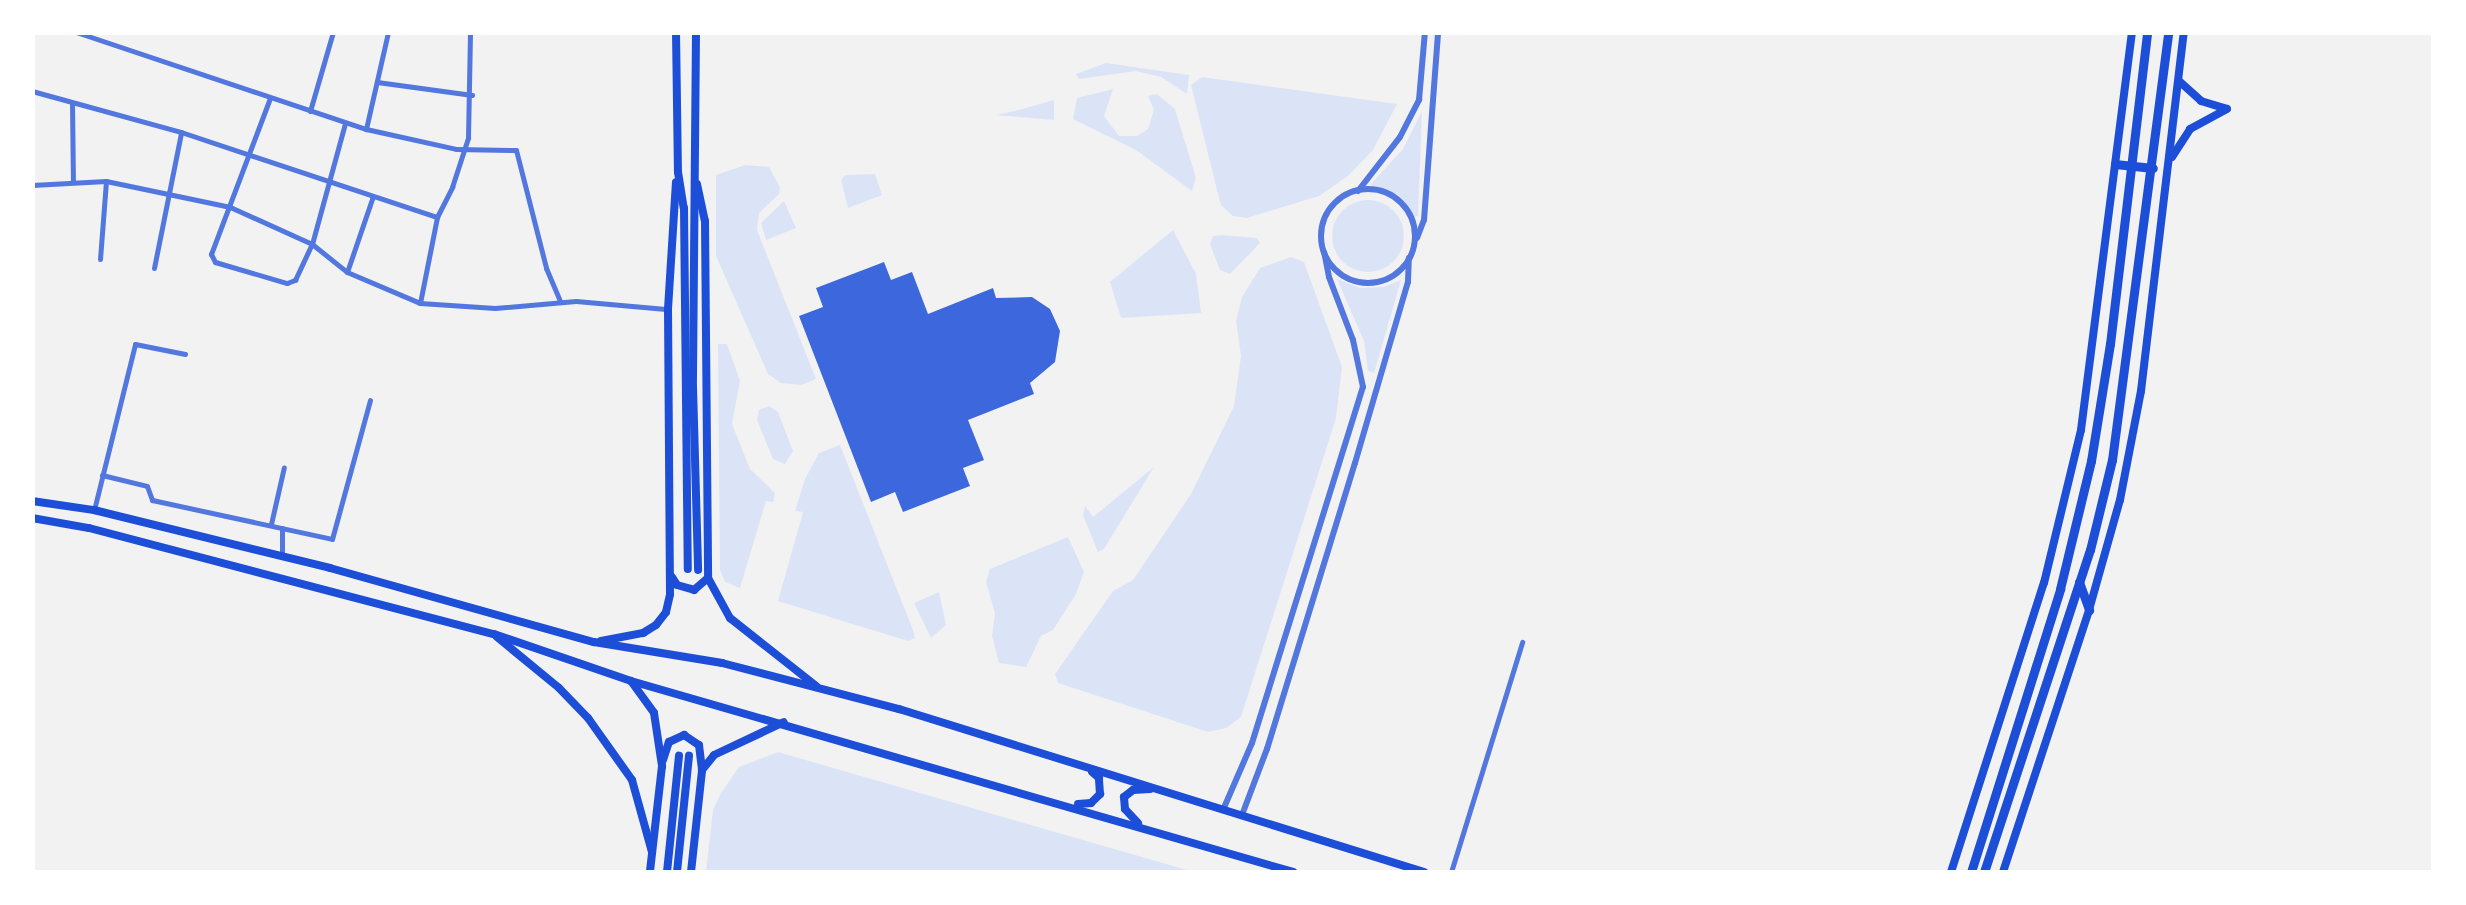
<!DOCTYPE html>
<html>
<head>
<meta charset="utf-8">
<style>
  body { margin:0 }
  #map { position:relative; width:2466px; height:905px; overflow:hidden; background:#f2f2f2; font-family:Lato,sans-serif }
  div>[style] { position:absolute }
  [style*='--x'] { left:calc(var(--x)*1px); top:calc(var(--y)*1px); width:calc(var(--w)*1px); rotate:calc(var(--a)*1deg) }
  .green>* { inset:0; background:#dbe4f7 }
  .round { border-radius:50% }
  .building>* { inset:0; background:#3d67dc }
  .minor>* { height:5px; margin:-2.5px; padding:0 2.5px; transform-origin:2.5px; border-radius:2.5px; background:#5277de }
  .tertiary>* { height:6px; margin:-3px; padding:0 3px; transform-origin:3px; border-radius:3px; background:#5277de }
  .tertiary>.ring { margin:-3px; padding:0; box-sizing:content-box; background:none; border:6px solid #5277de; border-radius:50% }
  .primary>* { height:8px; margin:-4px; padding:0 4px; transform-origin:4px; border-radius:4px; background:#1d4ed8 }
  .trunk>* { height:9px; margin:-4.5px; padding:0 4.5px; transform-origin:4.5px; border-radius:4.5px; background:#1d4ed8 }
  span { translate:-50% -50%; white-space:nowrap; text-align:center; line-height:1.15; -webkit-text-stroke:8px #fff; paint-order:stroke }
  .frame { position:absolute; inset:0; border:35px solid #fff; pointer-events:none }
</style>
</head>
<body>
<div id="map">
  <div class="green">
    <i style="clip-path:polygon(1106px 63px,1189px 75px,1187px 94px,1161px 77px,1136px 71px,1079px 79px,1076px 74px)"></i>
    <i style="clip-path:polygon(1202px 77px,1397px 104px,1373px 150px,1348px 176px,1319px 196px,1247px 218px,1233px 216px,1221px 205px,1217px 190px,1191px 85px)"></i>
    <i style="clip-path:polygon(1113px 89px,1104px 116px,1119px 136px,1137px 136px,1148px 129px,1154px 110px,1148px 96px,1157px 94px,1175px 109px,1196px 178px,1192px 191px,1136px 150px,1073px 119px,1077px 98px)"></i>
    <i style="clip-path:polygon(1054px 100px,1054px 120px,996px 115px,1019px 110px)"></i>
    <i style="clip-path:polygon(1422px 111px,1418px 216px,1414px 217px,1398px 195px,1370px 185px,1403px 149px)"></i>
    <i style="clip-path:polygon(745px 165px,769px 167px,780px 187px,779px 194px,759px 213px,757px 230px,816px 379px,801px 385px,781px 383px,768px 374px,716px 256px,716px 175px)"></i>
    <i style="clip-path:polygon(875px 174px,882px 195px,848px 208px,841px 180px,845px 175px)"></i>
    <i class="round" style="left:1332px;top:200px;width:72px;height:72px"></i>
    <i style="clip-path:polygon(784px 201px,796px 228px,766px 240px,761px 223px)"></i>
    <i style="clip-path:polygon(1173px 230px,1196px 274px,1201px 313px,1121px 318px,1110px 282px)"></i>
    <i style="clip-path:polygon(1222px 235px,1257px 238px,1260px 243px,1230px 274px,1220px 270px,1210px 244px,1213px 236px)"></i>
    <i style="clip-path:polygon(1291px 257px,1304px 262px,1342px 367px,1336px 418px,1241px 717px,1226px 728px,1208px 732px,1058px 683px,1055px 674px,1113px 591px,1133px 580px,1191px 494px,1234px 406px,1241px 356px,1236px 321px,1242px 297px,1260px 268px)"></i>
    <i style="clip-path:polygon(1337px 279px,1360px 288px,1384px 287px,1401px 280px,1374px 373px,1368px 371px,1364px 341px)"></i>
    <i style="clip-path:polygon(718px 344px,727px 344px,740px 381px,732px 424px,750px 469px,775px 493px,773px 502px,766px 501px,740px 588px,725px 582px,720px 570px)"></i>
    <i style="clip-path:polygon(769px 406px,778px 412px,793px 451px,785px 464px,773px 459px,757px 420px,759px 410px)"></i>
    <i style="clip-path:polygon(840px 445px,913px 630px,915px 638px,908px 641px,778px 601px,803px 512px,795px 511px,805px 479px,819px 453px)"></i>
    <i style="clip-path:polygon(1154px 467px,1104px 549px,1098px 552px,1083px 515px,1085px 506px,1093px 517px)"></i>
    <i style="clip-path:polygon(1068px 537px,1084px 572px,1076px 594px,1053px 630px,1041px 636px,1026px 667px,999px 663px,992px 636px,995px 613px,986px 582px,990px 569px)"></i>
    <i style="clip-path:polygon(939px 592px,946px 625px,931px 638px,914px 603px)"></i>
    <i style="clip-path:polygon(778px 752px,1194px 872px,706px 872px,713px 810px,721px 793px,739px 767px)"></i>
  </div>
  <div class="building">
    <i style="clip-path:polygon(884px 262px,891px 280px,912px 272px,928px 314px,993px 288px,996px 298px,1032px 297px,1050px 309px,1060px 331px,1055px 362px,1030px 383px,1034px 394px,968px 420px,984px 460px,963px 468px,970px 486px,903px 512px,895px 492px,871px 502px,799px 316px,823px 307px,816px 288px)"></i>
  </div>
  <div class="minor">
    <i style="--x:76;--y:32;--w:306;--a:18.5"></i>
    <i style="--x:366;--y:129;--w:92;--a:12.5"></i>
    <i style="--x:456;--y:149;--w:60;--a:1"></i>
    <i style="--x:516;--y:150;--w:122;--a:75.7"></i>
    <i style="--x:546;--y:268;--w:36;--a:67"></i>
    <i style="--x:377;--y:82;--w:96;--a:7.8"></i>
    <i style="--x:32;--y:91;--w:155;--a:15.4"></i>
    <i style="--x:181;--y:132;--w:270;--a:18.4"></i>
    <i style="--x:270;--y:98;--w:167;--a:110.7"></i>
    <i style="--x:211;--y:254;--w:9;--a:63"></i>
    <i style="--x:215;--y:262;--w:75;--a:16.3"></i>
    <i style="--x:287;--y:283;--w:9;--a:-21"></i>
    <i style="--x:295;--y:280;--w:40;--a:-65"></i>
    <i style="--x:312;--y:244;--w:125;--a:-74.7"></i>
    <i style="--x:72;--y:103;--w:77;--a:89.3"></i>
    <i style="--x:310;--y:111;--w:82;--a:-73.8"></i>
    <i style="--x:366;--y:129;--w:99;--a:-77.2"></i>
    <i style="--x:32;--y:185;--w:74;--a:-3.1"></i>
    <i style="--x:106;--y:181;--w:127;--a:11.8"></i>
    <i style="--x:230;--y:207;--w:90;--a:24.3"></i>
    <i style="--x:312;--y:244;--w:45;--a:38.7"></i>
    <i style="--x:347;--y:272;--w:79;--a:23"></i>
    <i style="--x:420;--y:303;--w:75;--a:3.8"></i>
    <i style="--x:495;--y:308;--w:81;--a:-4.9"></i>
    <i style="--x:576;--y:301;--w:90;--a:5.1"></i>
    <i style="--x:100;--y:259;--w:78;--a:-85.6"></i>
    <i style="--x:154;--y:268;--w:138;--a:-78.7"></i>
    <i style="--x:347;--y:272;--w:80;--a:-71.1"></i>
    <i style="--x:420;--y:303;--w:88;--a:-78.8"></i>
    <i style="--x:437;--y:217;--w:34;--a:-63"></i>
    <i style="--x:452;--y:187;--w:52;--a:-71.9"></i>
    <i style="--x:468;--y:138;--w:106;--a:-88.9"></i>
    <i style="--x:102;--y:475;--w:46;--a:13.7"></i>
    <i style="--x:147;--y:486;--w:15;--a:70"></i>
    <i style="--x:152;--y:500;--w:184;--a:12.2"></i>
    <i style="--x:332;--y:539;--w:144;--a:-74.7"></i>
    <i style="--x:94;--y:510;--w:171;--a:-76.1"></i>
    <i style="--x:135;--y:344;--w:51;--a:11.3"></i>
    <i style="--x:271;--y:524;--w:58;--a:-77.2"></i>
    <i style="--x:282;--y:528;--w:29;--a:90"></i>
    <i style="--x:1451;--y:872;--w:241;--a:-72.8"></i>
  </div>
  <div class="tertiary">
    <i class="ring" style="left:1321px;top:189px;width:88px;height:88px"></i>
    <i style="--x:1358;--y:191;--w:68;--a:-52.1"></i>
    <i style="--x:1400;--y:137;--w:42;--a:-62.8"></i>
    <i style="--x:1419;--y:100;--w:68;--a:-85"></i>
    <i style="--x:1417;--y:238;--w:19;--a:-69"></i>
    <i style="--x:1424;--y:220;--w:189;--a:-85.7"></i>
    <i style="--x:1223;--y:810;--w:73;--a:-66.6"></i>
    <i style="--x:1252;--y:743;--w:373;--a:-72.7"></i>
    <i style="--x:1363;--y:387;--w:48;--a:-102"></i>
    <i style="--x:1353;--y:340;--w:67;--a:-110.9"></i>
    <i style="--x:1329;--y:277;--w:25;--a:-101"></i>
    <i style="--x:1242;--y:815;--w:71;--a:-69.3"></i>
    <i style="--x:1267;--y:749;--w:299;--a:-72.9"></i>
    <i style="--x:1355;--y:463;--w:189;--a:-73.7"></i>
    <i style="--x:1408;--y:282;--w:24;--a:-88"></i>
  </div>
  <div class="primary">
    <i style="--x:676;--y:32;--w:140;--a:89.2"></i>
    <i style="--x:678;--y:172;--w:36;--a:81"></i>
    <i style="--x:684;--y:208;--w:361;--a:89.4"></i>
    <i style="--x:696;--y:32;--w:355;--a:90.5"></i>
    <i style="--x:693;--y:387;--w:183;--a:88.4"></i>
    <i style="--x:2179;--y:81;--w:30;--a:42"></i>
    <i style="--x:2201;--y:101;--w:27;--a:17"></i>
    <i style="--x:2172;--y:157;--w:33;--a:-57"></i>
    <i style="--x:2190;--y:129;--w:42;--a:-28.4"></i>
    <i style="--x:697;--y:184;--w:38;--a:78"></i>
    <i style="--x:705;--y:221;--w:357;--a:89.5"></i>
    <i style="--x:708;--y:578;--w:46;--a:61.2"></i>
    <i style="--x:730;--y:618;--w:110;--a:38.3"></i>
    <i style="--x:32;--y:501;--w:63;--a:8.3"></i>
    <i style="--x:94;--y:510;--w:243;--a:13.8"></i>
    <i style="--x:330;--y:568;--w:274;--a:15.7"></i>
    <i style="--x:594;--y:642;--w:130;--a:9.3"></i>
    <i style="--x:722;--y:663;--w:183;--a:14.6"></i>
    <i style="--x:899;--y:709;--w:550;--a:17.25"></i>
    <i style="--x:32;--y:518;--w:58;--a:10"></i>
    <i style="--x:89;--y:528;--w:419;--a:14.7"></i>
    <i style="--x:494;--y:634;--w:145;--a:18.9"></i>
    <i style="--x:631;--y:681;--w:689;--a:16.09"></i>
    <i style="--x:672;--y:577;--w:9;--a:58"></i>
    <i style="--x:677;--y:585;--w:18;--a:16"></i>
    <i style="--x:694;--y:590;--w:18;--a:-41"></i>
    <i style="--x:497;--y:637;--w:80;--a:39.4"></i>
    <i style="--x:559;--y:688;--w:42;--a:46"></i>
    <i style="--x:588;--y:718;--w:76;--a:54.6"></i>
    <i style="--x:632;--y:780;--w:75;--a:74.5"></i>
    <i style="--x:601;--y:641;--w:43;--a:-10.8"></i>
    <i style="--x:643;--y:633;--w:15;--a:-32"></i>
    <i style="--x:656;--y:625;--w:16;--a:-52"></i>
    <i style="--x:666;--y:612;--w:18;--a:-77"></i>
    <i style="--x:670;--y:594;--w:285;--a:-90.4"></i>
    <i style="--x:668;--y:309;--w:127;--a:-86.4"></i>
    <i style="--x:631;--y:681;--w:39;--a:54"></i>
    <i style="--x:654;--y:713;--w:54;--a:81.4"></i>
    <i style="--x:662;--y:766;--w:107;--a:96.5"></i>
    <i style="--x:663;--y:760;--w:19;--a:-72"></i>
    <i style="--x:669;--y:742;--w:17;--a:-25"></i>
    <i style="--x:684;--y:735;--w:18;--a:34"></i>
    <i style="--x:699;--y:745;--w:25;--a:83"></i>
    <i style="--x:1078;--y:804;--w:13;--a:-4"></i>
    <i style="--x:1091;--y:803;--w:13;--a:-45"></i>
    <i style="--x:1100;--y:794;--w:16;--a:-94"></i>
    <i style="--x:1099;--y:778;--w:9;--a:-139"></i>
    <i style="--x:1138;--y:823;--w:19;--a:-133"></i>
    <i style="--x:1125;--y:809;--w:12;--a:-95"></i>
    <i style="--x:1124;--y:797;--w:11;--a:-38"></i>
    <i style="--x:1133;--y:790;--w:17;--a:-3"></i>
    <i style="--x:667;--y:872;--w:117;--a:-84.1"></i>
    <i style="--x:677;--y:872;--w:117;--a:-84.1"></i>
    <i style="--x:691;--y:872;--w:103;--a:-83.8"></i>
    <i style="--x:702;--y:770;--w:19;--a:-51"></i>
    <i style="--x:714;--y:755;--w:77;--a:-25.2"></i>
    <i style="--x:1951;--y:872;--w:304;--a:-72.2"></i>
    <i style="--x:2044;--y:583;--w:157;--a:-76.4"></i>
    <i style="--x:2081;--y:430;--w:401;--a:-82.7"></i>
    <i style="--x:2003;--y:872;--w:276;--a:-71.8"></i>
    <i style="--x:2089;--y:610;--w:114;--a:-74.3"></i>
    <i style="--x:2120;--y:500;--w:111;--a:-79.1"></i>
    <i style="--x:2141;--y:391;--w:362;--a:-83.2"></i>
  </div>
  <div class="trunk">
    <i style="--x:2115;--y:164;--w:38;--a:6"></i>
    <i style="--x:2079;--y:582;--w:30;--a:70"></i>
    <i style="--x:1971;--y:872;--w:297;--a:-72.5"></i>
    <i style="--x:2060;--y:589;--w:132;--a:-76.4"></i>
    <i style="--x:2091;--y:461;--w:119;--a:-80.8"></i>
    <i style="--x:2110;--y:344;--w:314;--a:-83.2"></i>
    <i style="--x:1984;--y:872;--w:339;--a:-71.8"></i>
    <i style="--x:2090;--y:550;--w:93;--a:-76.3"></i>
    <i style="--x:2112;--y:460;--w:432;--a:-82.5"></i>
  </div>
  <div class="frame"></div>
</div>
</body>
</html>
